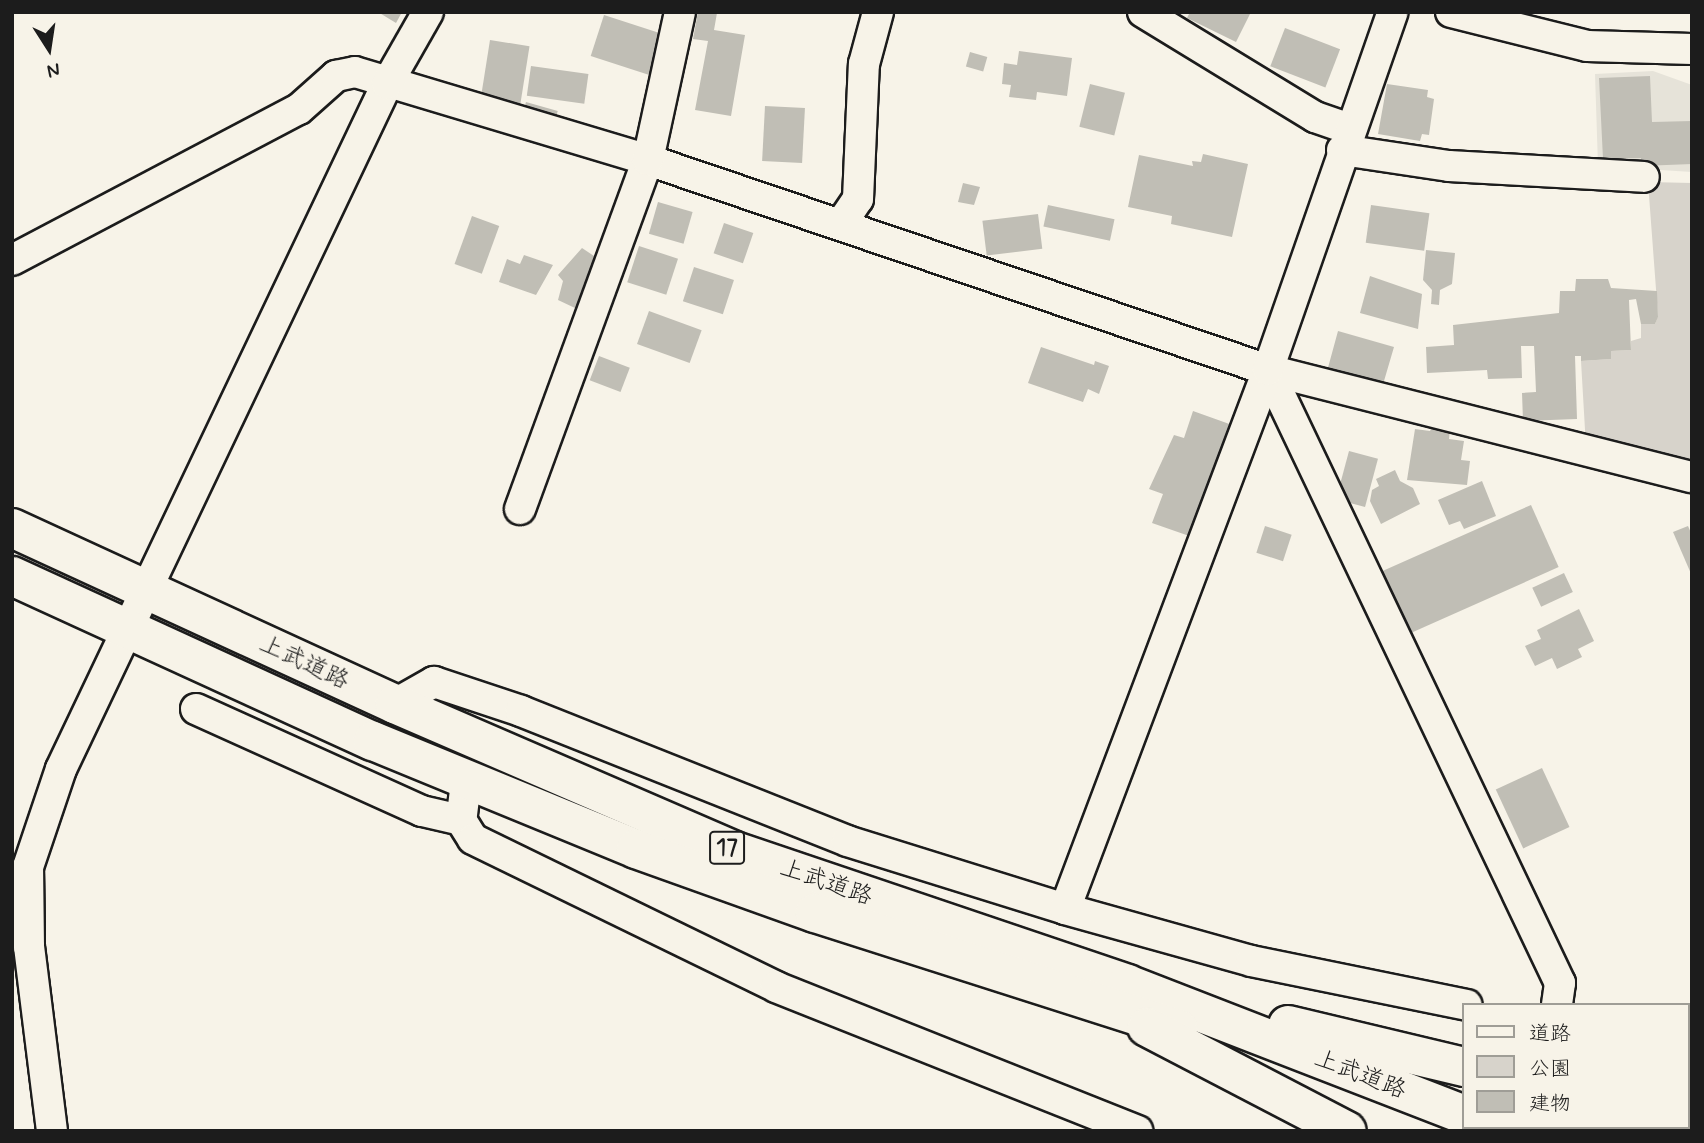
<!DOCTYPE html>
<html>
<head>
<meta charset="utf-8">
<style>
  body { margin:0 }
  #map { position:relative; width:1704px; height:1143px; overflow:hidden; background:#f7f3e8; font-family:Mynerve,"Klee One",sans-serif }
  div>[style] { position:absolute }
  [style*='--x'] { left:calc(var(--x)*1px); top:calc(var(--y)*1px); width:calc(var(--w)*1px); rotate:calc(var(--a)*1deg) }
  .built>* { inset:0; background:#e6e3d9 }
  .green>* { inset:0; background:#d7d3cb }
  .building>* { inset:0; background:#c0beb5; transform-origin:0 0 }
  .roads { filter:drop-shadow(2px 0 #1c1c1c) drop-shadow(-2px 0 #1c1c1c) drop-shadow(0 2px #1c1c1c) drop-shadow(0 -2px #1c1c1c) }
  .minor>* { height:30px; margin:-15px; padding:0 15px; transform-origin:15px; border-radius:15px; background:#f7f3e8 }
  .highway>* { height:38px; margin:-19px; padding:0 19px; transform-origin:19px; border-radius:19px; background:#f7f3e8 }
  span { translate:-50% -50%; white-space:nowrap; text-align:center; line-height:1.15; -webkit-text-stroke:6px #f7f3e8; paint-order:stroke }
  .shield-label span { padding:2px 5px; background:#f7f3e8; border:2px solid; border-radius:5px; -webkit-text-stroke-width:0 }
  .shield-label { font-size:23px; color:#1c1c1c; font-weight:700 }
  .street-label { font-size:24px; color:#1c1c1c }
  .frame { position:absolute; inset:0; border:14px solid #1c1c1c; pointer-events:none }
  .legend { position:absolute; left:1462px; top:1003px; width:228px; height:126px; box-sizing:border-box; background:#f7f3e8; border:2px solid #9f9d96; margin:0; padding:9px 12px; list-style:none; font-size:21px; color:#1c1c1c }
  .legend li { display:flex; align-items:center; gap:14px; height:35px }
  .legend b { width:35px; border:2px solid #9f9d96 }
  .north { position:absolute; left:14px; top:14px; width:70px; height:70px; -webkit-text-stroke:5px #f7f3e8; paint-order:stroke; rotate:168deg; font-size:19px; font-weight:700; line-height:28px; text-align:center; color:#1c1c1c }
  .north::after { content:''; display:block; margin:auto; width:24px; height:32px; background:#1c1c1c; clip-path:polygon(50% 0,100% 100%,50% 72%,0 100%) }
</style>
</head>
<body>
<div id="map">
  <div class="built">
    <i style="clip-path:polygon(1653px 71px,1692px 85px,1692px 172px,1598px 166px,1595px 74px)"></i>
  </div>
  <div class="green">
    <i style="clip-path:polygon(1648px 182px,1692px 183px,1692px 469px,1586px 447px,1581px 361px,1611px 359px,1611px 351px,1631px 350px,1631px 341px,1641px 338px,1641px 324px,1655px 324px,1658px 316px)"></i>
  </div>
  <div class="building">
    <i style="clip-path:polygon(378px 12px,402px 12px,396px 23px)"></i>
    <i style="clip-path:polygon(698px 12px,717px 13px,714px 30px,745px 35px,731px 116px,695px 110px,708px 41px,693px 39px)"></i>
    <i style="clip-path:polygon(1190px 12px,1251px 12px,1236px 42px,1187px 18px)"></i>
    <i style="left:604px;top:15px;width:64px;height:43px;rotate:18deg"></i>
    <i style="left:1285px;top:28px;width:59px;height:41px;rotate:21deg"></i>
    <i style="left:490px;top:40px;width:40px;height:61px;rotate:9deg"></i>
    <i style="clip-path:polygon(1019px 51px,1072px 58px,1067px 96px,1037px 92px,1036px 100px,1009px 97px,1011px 85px,1002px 84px,1004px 63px,1017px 65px)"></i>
    <i style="left:970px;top:52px;width:18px;height:15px;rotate:16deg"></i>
    <i style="left:531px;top:66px;width:58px;height:30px;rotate:8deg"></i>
    <i style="clip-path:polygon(1650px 76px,1652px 122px,1692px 121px,1692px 164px,1641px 166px,1641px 158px,1603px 159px,1599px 78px)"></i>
    <i style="left:1090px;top:84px;width:36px;height:44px;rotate:14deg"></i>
    <i style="clip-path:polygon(1387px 84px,1428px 90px,1427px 97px,1434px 99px,1429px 135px,1422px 134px,1420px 141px,1378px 134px)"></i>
    <i style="left:526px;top:102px;width:33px;height:15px;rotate:16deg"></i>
    <i style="left:765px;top:106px;width:40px;height:55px;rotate:3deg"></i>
    <i style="clip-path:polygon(1203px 154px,1248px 164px,1232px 237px,1171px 224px,1172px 216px,1128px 207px,1139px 155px,1193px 166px,1192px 161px,1201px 162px)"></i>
    <i style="clip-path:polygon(963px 183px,980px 187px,974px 205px,958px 202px)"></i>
    <i style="left:658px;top:202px;width:36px;height:33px;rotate:16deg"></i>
    <i style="left:1048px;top:205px;width:68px;height:22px;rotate:12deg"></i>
    <i style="left:1371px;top:205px;width:59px;height:38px;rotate:8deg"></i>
    <i style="left:1038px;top:214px;width:35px;height:56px;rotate:83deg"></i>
    <i style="left:472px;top:216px;width:29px;height:51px;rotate:20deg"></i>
    <i style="left:724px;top:223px;width:31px;height:32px;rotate:19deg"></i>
    <i style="left:639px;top:246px;width:41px;height:38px;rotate:18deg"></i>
    <i style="clip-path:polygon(582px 248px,606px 264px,575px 308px,558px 300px,563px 281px,558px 275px)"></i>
    <i style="clip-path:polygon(1426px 250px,1455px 253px,1452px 284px,1440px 290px,1439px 305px,1431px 304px,1432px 290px,1423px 280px)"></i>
    <i style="clip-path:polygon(524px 255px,553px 265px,536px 295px,499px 282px,507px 259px,520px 264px)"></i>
    <i style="left:694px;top:267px;width:42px;height:36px;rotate:18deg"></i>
    <i style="clip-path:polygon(1370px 276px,1422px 294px,1418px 329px,1360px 313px)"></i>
    <i style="clip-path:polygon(1576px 279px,1608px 279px,1611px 288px,1657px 291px,1658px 317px,1655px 324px,1641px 324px,1636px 299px,1629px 300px,1631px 350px,1611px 351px,1611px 359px,1581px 361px,1581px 356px,1575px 356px,1577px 419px,1523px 421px,1522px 393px,1536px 392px,1534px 346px,1521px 346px,1522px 378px,1488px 379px,1487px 370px,1427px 373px,1426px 347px,1454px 345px,1453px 325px,1559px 313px,1560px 291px,1575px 291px)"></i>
    <i style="left:649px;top:311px;width:56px;height:35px;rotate:20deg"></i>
    <i style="clip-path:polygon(1338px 331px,1394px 347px,1384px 381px,1371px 379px,1369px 387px,1326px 375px)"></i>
    <i style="clip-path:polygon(1041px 347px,1094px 365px,1095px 361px,1109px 366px,1099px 394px,1088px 389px,1083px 402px,1028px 383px)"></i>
    <i style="left:599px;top:356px;width:33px;height:26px;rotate:21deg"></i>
    <i style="clip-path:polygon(1193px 411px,1235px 426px,1195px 538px,1152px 523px,1163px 494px,1149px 489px,1174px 435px,1184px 438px)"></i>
    <i style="clip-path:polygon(1432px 427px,1450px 429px,1449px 439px,1464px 441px,1461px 460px,1470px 461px,1467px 485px,1407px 480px,1415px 429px,1430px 431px)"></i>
    <i style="left:1349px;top:451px;width:30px;height:50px;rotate:15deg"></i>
    <i style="clip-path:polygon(1395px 470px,1400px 481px,1413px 488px,1420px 504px,1381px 524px,1370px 501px,1372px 490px,1379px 486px,1376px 479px)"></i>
    <i style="clip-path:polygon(1482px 481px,1496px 516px,1464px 529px,1460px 521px,1449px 525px,1438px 500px)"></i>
    <i style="left:1531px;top:505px;width:68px;height:168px;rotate:66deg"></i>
    <i style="left:1265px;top:526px;width:28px;height:28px;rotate:18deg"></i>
    <i style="clip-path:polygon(1688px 526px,1692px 535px,1692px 576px,1673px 532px)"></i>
    <i style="left:1564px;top:573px;width:21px;height:35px;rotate:65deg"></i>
    <i style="clip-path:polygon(1579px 609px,1594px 641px,1578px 649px,1582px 657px,1557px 669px,1552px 658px,1535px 666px,1525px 646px,1541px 639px,1537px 630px)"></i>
    <i style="left:1542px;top:768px;width:65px;height:51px;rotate:65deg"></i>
  </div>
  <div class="roads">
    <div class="minor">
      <i style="--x:1143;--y:12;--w:202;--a:31.4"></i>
      <i style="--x:1315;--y:117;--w:36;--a:19"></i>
      <i style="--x:1451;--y:12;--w:140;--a:14"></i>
      <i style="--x:1587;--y:46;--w:105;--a:1.6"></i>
      <i style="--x:1342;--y:150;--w:108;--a:8.5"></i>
      <i style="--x:1449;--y:166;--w:195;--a:3.2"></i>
      <i style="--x:841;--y:224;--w:30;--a:-56"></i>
      <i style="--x:858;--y:199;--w:135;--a:-87.5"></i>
      <i style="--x:864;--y:64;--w:54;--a:-74.9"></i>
      <i style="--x:12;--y:260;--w:324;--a:-27.8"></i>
      <i style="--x:299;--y:109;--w:50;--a:-41.7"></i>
      <i style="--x:336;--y:76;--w:19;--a:-12"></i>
      <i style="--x:355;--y:72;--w:306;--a:16.7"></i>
      <i style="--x:648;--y:160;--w:655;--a:18.71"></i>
      <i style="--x:1268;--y:370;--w:437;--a:14.2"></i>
      <i style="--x:1268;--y:370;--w:679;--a:64.53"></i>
      <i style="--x:1560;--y:983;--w:22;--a:98"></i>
      <i style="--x:520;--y:509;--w:372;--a:-69.9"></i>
      <i style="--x:648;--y:160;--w:151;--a:-77.8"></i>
      <i style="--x:395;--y:704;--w:45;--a:-29.4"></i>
      <i style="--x:434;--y:682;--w:92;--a:18.4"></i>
      <i style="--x:521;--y:711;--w:351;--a:21.7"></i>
      <i style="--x:847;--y:841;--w:228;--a:17.3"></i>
      <i style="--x:1065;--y:909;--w:193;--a:15.6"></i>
      <i style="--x:1251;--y:961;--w:220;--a:11.5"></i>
      <i style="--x:196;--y:709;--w:248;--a:24.3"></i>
      <i style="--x:422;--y:811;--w:40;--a:13"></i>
      <i style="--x:466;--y:782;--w:38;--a:97"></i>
      <i style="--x:461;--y:820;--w:22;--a:58"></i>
      <i style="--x:473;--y:839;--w:337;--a:26"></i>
      <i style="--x:776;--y:987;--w:389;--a:21.7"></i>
      <i style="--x:1065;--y:909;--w:576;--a:-69.36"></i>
      <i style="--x:1268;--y:370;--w:379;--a:-70.8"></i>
      <i style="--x:1688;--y:1052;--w:4;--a:14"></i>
      <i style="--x:52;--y:1131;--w:185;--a:-97.1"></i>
      <i style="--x:29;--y:947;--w:80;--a:-90.7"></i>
      <i style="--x:28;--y:867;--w:103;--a:-71.4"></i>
      <i style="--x:61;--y:769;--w:759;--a:-64.55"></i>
      <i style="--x:387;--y:84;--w:83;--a:-60.3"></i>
    </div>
    <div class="highway">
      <i style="--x:12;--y:528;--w:422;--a:24.7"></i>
      <i style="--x:395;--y:704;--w:367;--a:23.4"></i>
      <i style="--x:732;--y:850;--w:417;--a:18.7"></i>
      <i style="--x:1127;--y:984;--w:362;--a:21.2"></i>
      <i style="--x:12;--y:576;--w:397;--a:24.6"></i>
      <i style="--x:373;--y:741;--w:284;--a:22.3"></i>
      <i style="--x:636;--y:849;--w:190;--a:19.7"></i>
      <i style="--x:815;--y:913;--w:381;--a:17.7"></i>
      <i style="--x:1288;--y:1025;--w:181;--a:13.4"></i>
      <i style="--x:1147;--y:1027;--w:225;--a:27.5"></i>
      <i style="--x:1688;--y:1108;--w:4;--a:14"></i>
      <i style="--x:1502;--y:1127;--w:15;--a:16"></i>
    </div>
  </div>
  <div class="shield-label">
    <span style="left:727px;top:848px">17</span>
  </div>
  <div class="street-label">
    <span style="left:304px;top:663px;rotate:25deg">上武道路</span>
    <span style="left:826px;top:883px;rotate:19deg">上武道路</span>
    <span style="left:1360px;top:1075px;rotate:21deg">上武道路</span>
  </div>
  <div class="frame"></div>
  <ul class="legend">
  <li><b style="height:9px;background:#f7f3e8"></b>道路</li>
  <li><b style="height:19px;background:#d7d3cb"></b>公園</li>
  <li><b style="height:19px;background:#c0beb5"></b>建物</li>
  </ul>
  <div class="north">N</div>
</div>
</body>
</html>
